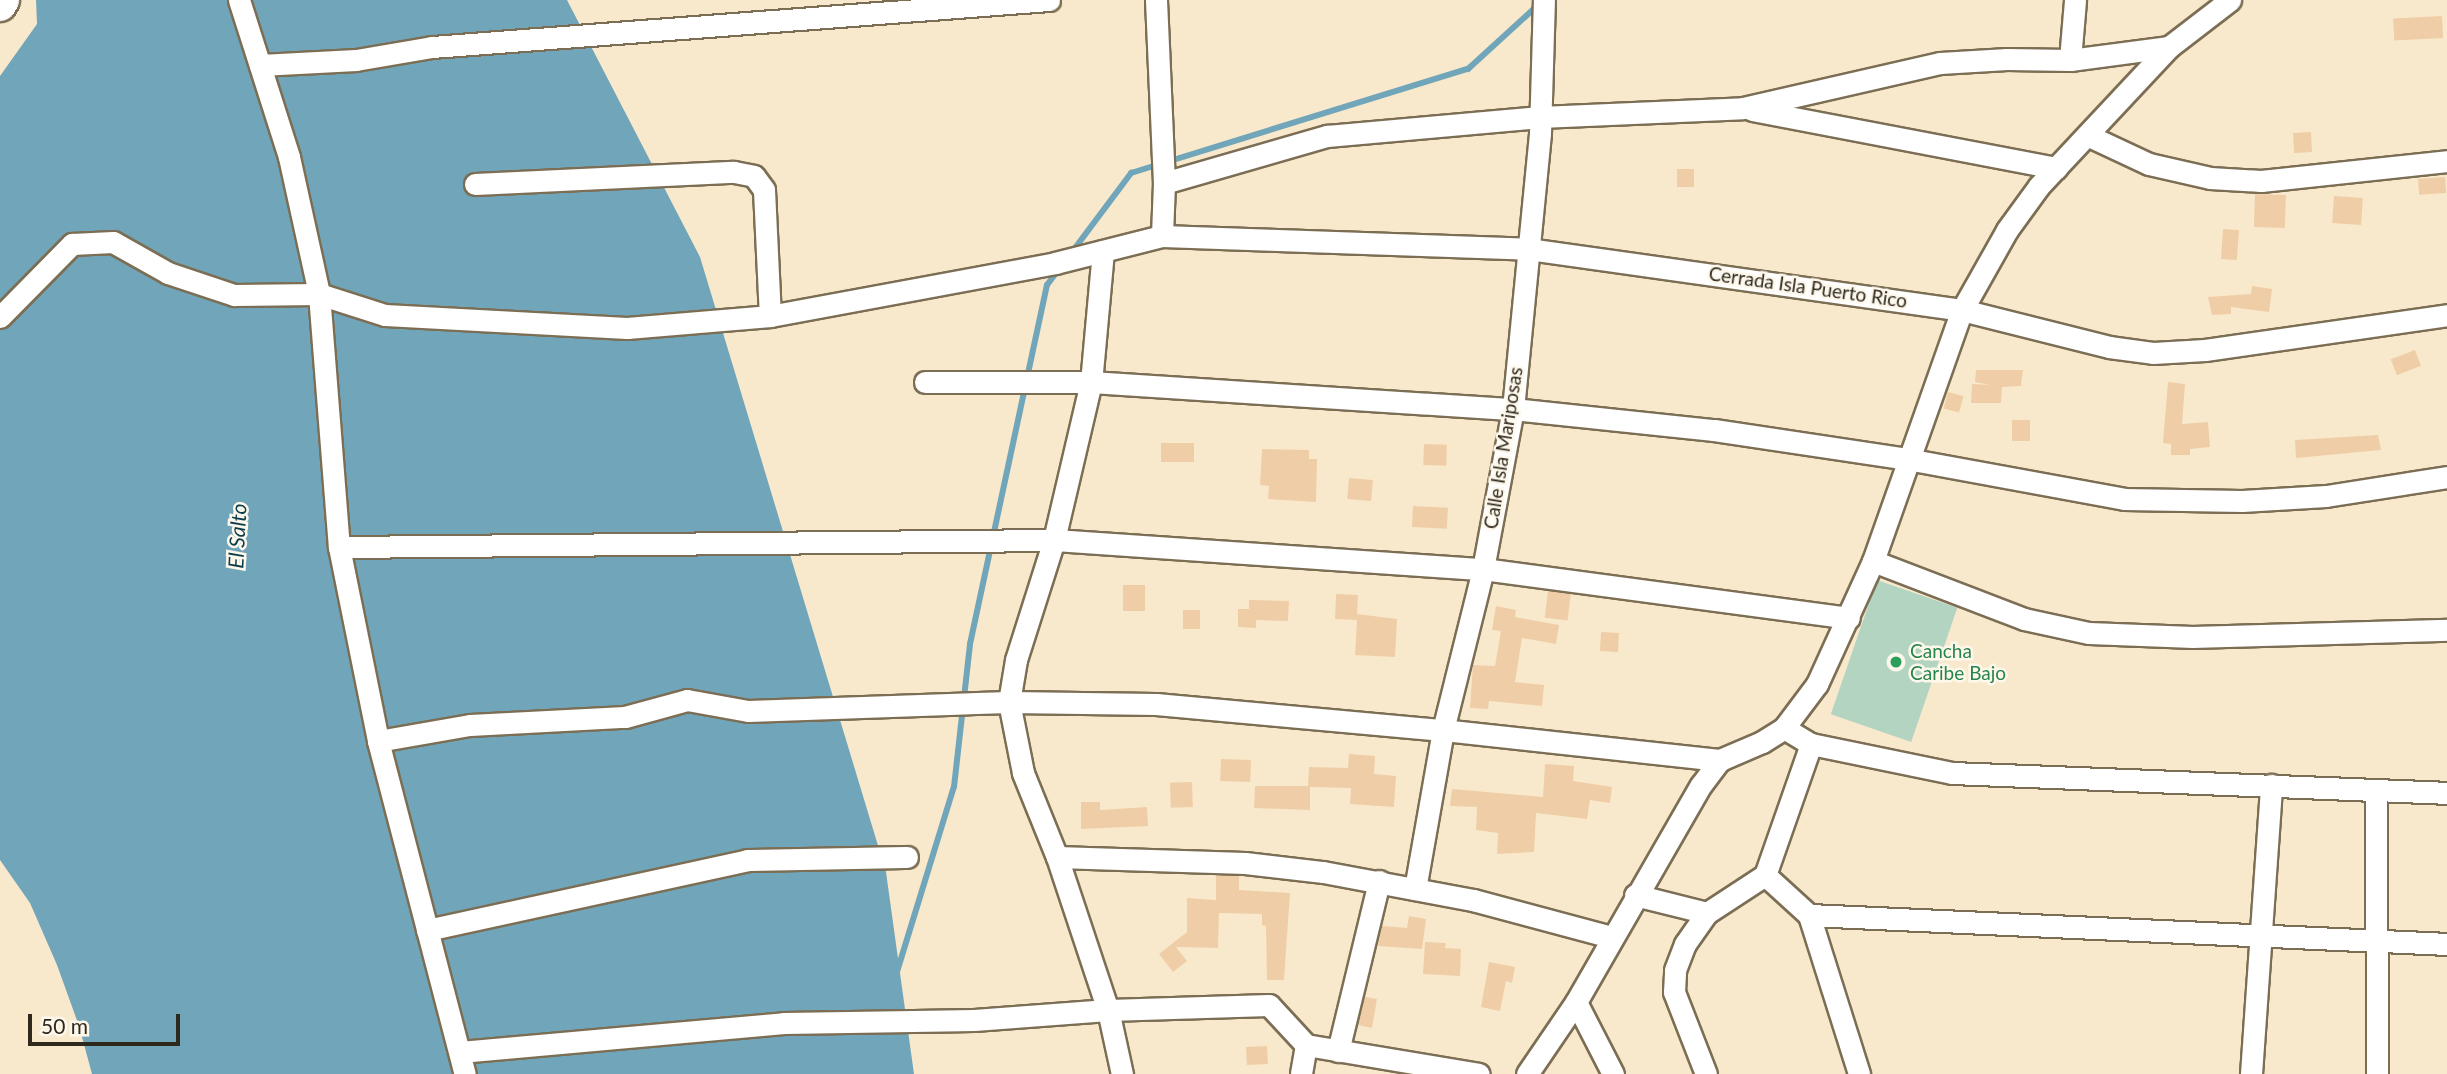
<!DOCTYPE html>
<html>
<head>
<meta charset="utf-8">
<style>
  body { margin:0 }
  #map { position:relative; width:2447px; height:1074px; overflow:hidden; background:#f9e9cc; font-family:Lato,sans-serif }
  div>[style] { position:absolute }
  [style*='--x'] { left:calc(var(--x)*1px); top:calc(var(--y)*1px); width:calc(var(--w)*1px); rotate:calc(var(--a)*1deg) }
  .green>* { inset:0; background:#b4d4c2; transform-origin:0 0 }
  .water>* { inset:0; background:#71a6ba }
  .stream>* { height:6px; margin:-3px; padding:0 3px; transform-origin:3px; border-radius:3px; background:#71a6ba }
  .building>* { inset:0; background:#efcea7; transform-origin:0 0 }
  .roads { filter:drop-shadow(2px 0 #7c6e54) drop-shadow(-2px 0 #7c6e54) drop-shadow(0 2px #7c6e54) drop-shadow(0 -2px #7c6e54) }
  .minor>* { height:21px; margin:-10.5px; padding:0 10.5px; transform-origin:10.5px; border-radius:10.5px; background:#fff }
  .highway>* { height:32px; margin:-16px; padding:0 16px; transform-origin:16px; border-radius:16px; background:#fff }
  .dots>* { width:19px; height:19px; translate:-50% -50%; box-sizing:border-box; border:4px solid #fef8ec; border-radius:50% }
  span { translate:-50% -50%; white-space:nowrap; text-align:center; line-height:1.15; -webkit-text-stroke:5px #fef8ec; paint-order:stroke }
  .street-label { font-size:19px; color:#2e281d }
  .leisure-label { font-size:19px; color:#27864d }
  .left { translate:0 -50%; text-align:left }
  .water-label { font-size:21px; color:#0b3c4b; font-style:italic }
  .scale { position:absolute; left:28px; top:1014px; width:152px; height:32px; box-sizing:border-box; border:4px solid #2e281d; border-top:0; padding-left:9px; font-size:21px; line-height:24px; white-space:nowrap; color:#2e281d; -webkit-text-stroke:5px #fef8ec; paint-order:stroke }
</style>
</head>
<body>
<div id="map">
  <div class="green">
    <i style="left:1877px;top:580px;width:85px;height:142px;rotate:19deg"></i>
  </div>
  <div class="water">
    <i style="clip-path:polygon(36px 0,567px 0,700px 257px,886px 872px,914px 1074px,92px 1074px,79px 1026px,57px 965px,30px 903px,0 860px,0 76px,37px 24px)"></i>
  </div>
  <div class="stream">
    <i style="--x:1072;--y:252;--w:99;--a:-53.2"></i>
    <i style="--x:1131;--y:173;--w:353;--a:-17.2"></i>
    <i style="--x:1468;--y:69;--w:93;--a:-42.4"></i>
    <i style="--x:896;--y:975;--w:197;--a:-72.9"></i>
    <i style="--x:954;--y:787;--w:144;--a:-83.6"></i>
    <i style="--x:970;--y:644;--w:367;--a:-77.9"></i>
    <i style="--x:1047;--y:285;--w:20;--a:-53"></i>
  </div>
  <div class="building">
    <i style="left:2442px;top:16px;width:22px;height:49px;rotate:87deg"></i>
    <i style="left:2311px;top:132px;width:20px;height:18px;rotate:87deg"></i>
    <i style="left:1677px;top:169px;width:17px;height:18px"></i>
    <i style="left:2445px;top:177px;width:16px;height:27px;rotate:86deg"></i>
    <i style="left:2255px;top:194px;width:31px;height:33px;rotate:2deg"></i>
    <i style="left:2334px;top:196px;width:29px;height:27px;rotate:4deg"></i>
    <i style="left:2223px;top:229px;width:16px;height:30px;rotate:4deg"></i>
    <i style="clip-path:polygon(2252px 286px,2272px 289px,2269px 312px,2231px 307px,2231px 314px,2212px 315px,2208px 297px,2251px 294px)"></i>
    <i style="left:2415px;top:350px;width:17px;height:26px;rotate:69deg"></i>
    <i style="clip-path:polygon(1976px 370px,2023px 370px,2021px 386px,2002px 387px,2001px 403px,1971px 403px,1972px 384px,1990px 385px,1975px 382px)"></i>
    <i style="clip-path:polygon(2168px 382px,2185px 384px,2182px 424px,2208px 422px,2210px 447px,2190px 449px,2190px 455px,2171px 455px,2171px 444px,2163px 443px)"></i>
    <i style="left:1948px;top:392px;width:16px;height:17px;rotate:15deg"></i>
    <i style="left:2012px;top:420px;width:18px;height:21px"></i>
    <i style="clip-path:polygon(2378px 435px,2381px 450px,2296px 458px,2295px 440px)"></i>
    <i style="left:1161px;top:443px;width:33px;height:19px"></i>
    <i style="left:1424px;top:444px;width:23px;height:21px;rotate:2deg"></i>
    <i style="clip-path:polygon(1262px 449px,1309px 450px,1309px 459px,1317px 459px,1316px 502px,1268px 499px,1269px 486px,1260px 485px)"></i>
    <i style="left:1349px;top:478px;width:24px;height:21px;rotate:5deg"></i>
    <i style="left:1413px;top:506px;width:35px;height:21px;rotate:3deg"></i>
    <i style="left:1123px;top:585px;width:22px;height:26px"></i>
    <i style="left:1548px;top:591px;width:23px;height:27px;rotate:7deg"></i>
    <i style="clip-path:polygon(1336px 594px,1358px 595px,1357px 614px,1397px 619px,1395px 657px,1355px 655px,1357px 620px,1335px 619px)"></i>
    <i style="clip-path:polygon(1249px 600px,1289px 601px,1288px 621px,1256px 620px,1256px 628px,1238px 627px,1238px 609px,1249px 609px)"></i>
    <i style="clip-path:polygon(1496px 606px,1516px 610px,1515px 617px,1559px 625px,1556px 644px,1522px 638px,1515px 682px,1544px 685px,1542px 706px,1489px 701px,1488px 709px,1470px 708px,1473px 665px,1495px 666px,1501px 631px,1492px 630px)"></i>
    <i style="left:1200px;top:610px;width:19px;height:17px;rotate:90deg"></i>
    <i style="left:1601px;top:632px;width:18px;height:19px;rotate:3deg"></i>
    <i style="clip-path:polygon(1349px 754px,1375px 756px,1374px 774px,1396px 776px,1394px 807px,1350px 804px,1351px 788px,1310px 787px,1310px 810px,1254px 808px,1255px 786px,1308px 786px,1309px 767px,1348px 768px)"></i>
    <i style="left:1221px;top:759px;width:30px;height:22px;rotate:2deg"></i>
    <i style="clip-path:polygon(1545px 764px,1574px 766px,1573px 781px,1612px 787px,1610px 803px,1590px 800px,1587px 819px,1536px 813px,1534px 852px,1497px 854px,1498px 833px,1476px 830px,1477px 807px,1450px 806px,1452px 789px,1543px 797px)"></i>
    <i style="left:1192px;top:782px;width:25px;height:22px;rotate:88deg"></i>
    <i style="clip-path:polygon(1081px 802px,1100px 802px,1100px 810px,1147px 807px,1148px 826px,1081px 829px)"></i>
    <i style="clip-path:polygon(1216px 875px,1239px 876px,1239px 890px,1290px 893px,1284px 980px,1267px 980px,1266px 926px,1262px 925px,1262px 914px,1219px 913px,1218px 948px,1176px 947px,1187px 961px,1173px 972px,1159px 954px,1187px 932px,1187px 898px,1216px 900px)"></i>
    <i style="clip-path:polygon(1409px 916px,1426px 919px,1422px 949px,1378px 946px,1382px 926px,1407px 928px)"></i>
    <i style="clip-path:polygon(1425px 942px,1446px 943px,1445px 948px,1461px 949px,1460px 976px,1423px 974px)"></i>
    <i style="clip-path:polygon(1489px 962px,1515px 967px,1512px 983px,1506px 981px,1500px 1011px,1481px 1007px)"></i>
    <i style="clip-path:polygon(1365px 997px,1377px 999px,1372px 1028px,1358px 1025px)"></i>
    <i style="left:1267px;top:1046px;width:18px;height:21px;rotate:87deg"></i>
  </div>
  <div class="roads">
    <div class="minor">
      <i style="--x:239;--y:0;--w:165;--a:72.3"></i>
      <i style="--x:289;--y:157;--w:140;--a:77.6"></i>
      <i style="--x:319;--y:294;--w:254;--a:85.5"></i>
      <i style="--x:339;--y:547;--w:198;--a:78.6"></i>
      <i style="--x:378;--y:741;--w:344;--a:75.4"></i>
      <i style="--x:1156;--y:0;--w:183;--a:87.5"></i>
      <i style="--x:1164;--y:183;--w:53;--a:92.2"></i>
      <i style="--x:2070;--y:60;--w:60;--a:-85.2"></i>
      <i style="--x:260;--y:65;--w:96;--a:-3"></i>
      <i style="--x:356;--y:60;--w:77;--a:-9.7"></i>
      <i style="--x:432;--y:47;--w:619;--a:-4.36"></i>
      <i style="--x:1752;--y:110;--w:310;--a:10.8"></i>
      <i style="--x:2089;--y:136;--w:66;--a:25"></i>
      <i style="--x:2149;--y:164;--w:63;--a:12.9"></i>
      <i style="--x:2210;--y:178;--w:51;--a:3.4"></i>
      <i style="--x:2261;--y:181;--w:187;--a:-6.1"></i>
      <i style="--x:1164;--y:183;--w:170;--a:-16.1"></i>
      <i style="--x:1327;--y:136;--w:214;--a:-5.1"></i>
      <i style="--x:1540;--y:117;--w:203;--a:-2.5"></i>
      <i style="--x:1743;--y:108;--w:202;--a:-12.9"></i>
      <i style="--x:1940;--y:63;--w:67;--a:-3.4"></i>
      <i style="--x:2007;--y:59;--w:63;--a:0.9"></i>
      <i style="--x:2070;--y:60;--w:100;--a:-7.5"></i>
      <i style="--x:475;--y:184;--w:259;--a:-2.7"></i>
      <i style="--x:734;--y:172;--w:20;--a:11"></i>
      <i style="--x:754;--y:176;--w:17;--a:54"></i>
      <i style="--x:764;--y:190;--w:126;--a:87.3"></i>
      <i style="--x:1103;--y:251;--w:132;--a:95.2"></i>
      <i style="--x:1091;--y:382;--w:162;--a:103.2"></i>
      <i style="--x:1054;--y:540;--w:126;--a:107.6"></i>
      <i style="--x:1016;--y:660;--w:43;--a:99.5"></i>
      <i style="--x:1009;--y:702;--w:72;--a:78.8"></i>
      <i style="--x:1023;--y:773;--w:91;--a:68"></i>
      <i style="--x:1057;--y:857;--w:161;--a:71.6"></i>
      <i style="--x:1108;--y:1010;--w:161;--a:-1.8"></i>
      <i style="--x:1269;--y:1005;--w:54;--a:47.2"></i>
      <i style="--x:1306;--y:1045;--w:29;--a:100"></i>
      <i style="--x:0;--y:317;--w:103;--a:-45.4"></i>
      <i style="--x:72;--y:244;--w:41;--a:-2.8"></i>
      <i style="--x:113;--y:242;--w:63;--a:29.4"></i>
      <i style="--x:168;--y:273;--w:70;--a:18.4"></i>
      <i style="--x:234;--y:295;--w:85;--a:-0.7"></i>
      <i style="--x:319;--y:294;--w:69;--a:17.7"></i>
      <i style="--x:385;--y:315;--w:242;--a:3.1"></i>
      <i style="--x:627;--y:328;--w:144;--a:-4.8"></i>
      <i style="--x:770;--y:316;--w:290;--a:-10.5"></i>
      <i style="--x:1055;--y:263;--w:110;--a:-14.2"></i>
      <i style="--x:1162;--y:236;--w:367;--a:2"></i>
      <i style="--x:1529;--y:249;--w:437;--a:8"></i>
      <i style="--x:1962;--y:310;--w:152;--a:14.1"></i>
      <i style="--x:2109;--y:347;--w:44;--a:7.8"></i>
      <i style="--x:2153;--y:353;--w:52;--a:-3.3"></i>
      <i style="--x:2205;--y:350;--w:245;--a:-8.2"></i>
      <i style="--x:925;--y:382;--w:166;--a:0"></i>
      <i style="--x:1091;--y:382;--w:423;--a:3.7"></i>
      <i style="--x:1513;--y:409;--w:202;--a:6"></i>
      <i style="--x:1714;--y:430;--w:195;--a:8.5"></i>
      <i style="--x:1907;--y:459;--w:221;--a:10.4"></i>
      <i style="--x:2124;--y:499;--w:118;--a:1"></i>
      <i style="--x:2242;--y:501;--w:84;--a:-3.4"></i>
      <i style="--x:2326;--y:496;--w:122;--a:-8.9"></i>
      <i style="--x:339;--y:547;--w:715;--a:-0.56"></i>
      <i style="--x:1054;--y:540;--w:430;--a:3.9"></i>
      <i style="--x:1483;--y:569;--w:369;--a:7.6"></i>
      <i style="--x:1873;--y:561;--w:162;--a:21"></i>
      <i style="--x:2024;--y:619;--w:66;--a:12.2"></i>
      <i style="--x:2089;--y:633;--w:104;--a:2.2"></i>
      <i style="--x:2193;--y:637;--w:254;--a:-1.6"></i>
      <i style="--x:1784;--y:728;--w:31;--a:31"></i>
      <i style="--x:1811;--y:744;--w:144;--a:11.6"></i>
      <i style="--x:1952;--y:773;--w:495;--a:2.3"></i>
      <i style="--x:378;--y:741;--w:93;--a:-9.9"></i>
      <i style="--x:470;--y:725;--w:155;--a:-3"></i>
      <i style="--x:625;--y:717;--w:64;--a:-15.3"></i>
      <i style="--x:687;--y:700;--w:62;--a:10.2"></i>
      <i style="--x:748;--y:711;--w:261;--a:-2"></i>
      <i style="--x:1009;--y:702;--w:147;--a:0.8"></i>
      <i style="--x:1156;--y:704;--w:288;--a:5.2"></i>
      <i style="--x:1443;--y:730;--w:279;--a:6.2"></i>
      <i style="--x:1811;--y:744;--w:139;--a:109.3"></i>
      <i style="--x:1765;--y:875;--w:59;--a:42.3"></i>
      <i style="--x:1809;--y:915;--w:167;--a:72.5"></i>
      <i style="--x:2376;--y:790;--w:284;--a:89.8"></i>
      <i style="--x:1057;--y:857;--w:188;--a:1.8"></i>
      <i style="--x:1245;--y:863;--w:79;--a:6.6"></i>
      <i style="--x:1323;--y:872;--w:153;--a:10.6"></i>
      <i style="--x:1473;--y:900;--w:143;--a:15"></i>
      <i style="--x:1415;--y:889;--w:161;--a:-80"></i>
      <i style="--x:1443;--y:730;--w:166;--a:-76"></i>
      <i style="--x:1483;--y:569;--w:163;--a:-79.4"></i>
      <i style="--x:1513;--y:409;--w:277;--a:-84.4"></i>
      <i style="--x:1540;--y:133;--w:133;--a:-88.3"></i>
      <i style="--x:1635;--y:895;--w:74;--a:14"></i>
      <i style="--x:1809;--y:915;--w:639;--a:2.6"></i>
      <i style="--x:427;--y:930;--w:328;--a:-12.3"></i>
      <i style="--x:747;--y:860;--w:160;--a:-1.1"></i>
      <i style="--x:1576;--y:1002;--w:81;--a:62.8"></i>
      <i style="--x:1306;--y:1045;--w:175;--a:9.5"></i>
      <i style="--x:1338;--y:1051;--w:175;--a:-76.4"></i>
      <i style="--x:460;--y:1052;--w:325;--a:-5.1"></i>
      <i style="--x:784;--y:1023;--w:190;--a:-0.9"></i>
      <i style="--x:974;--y:1020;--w:134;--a:-4.3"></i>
      <i style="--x:1108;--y:1010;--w:66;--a:77.7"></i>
      <i style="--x:1527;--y:1074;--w:87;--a:-55.8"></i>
      <i style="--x:1576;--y:1002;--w:250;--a:-60.1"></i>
      <i style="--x:1701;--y:785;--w:31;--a:-53"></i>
      <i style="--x:1720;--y:760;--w:46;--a:-23.2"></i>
      <i style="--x:1762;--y:742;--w:26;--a:-32"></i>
      <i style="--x:1784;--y:728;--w:55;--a:-53.1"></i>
      <i style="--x:1817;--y:684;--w:135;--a:-65.5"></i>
      <i style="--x:1873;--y:561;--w:266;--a:-70.5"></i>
      <i style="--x:1962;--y:310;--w:92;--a:-60.6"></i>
      <i style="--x:2007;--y:230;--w:54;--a:-54"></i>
      <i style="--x:2039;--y:186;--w:190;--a:-46.9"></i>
      <i style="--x:2169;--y:47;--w:77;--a:-37.6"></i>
      <i style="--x:1706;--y:1074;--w:88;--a:-111.3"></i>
      <i style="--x:1674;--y:992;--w:22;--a:-87"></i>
      <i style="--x:1675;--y:970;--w:28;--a:-69"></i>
      <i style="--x:1685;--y:944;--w:38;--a:-55"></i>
      <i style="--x:1707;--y:913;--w:69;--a:-33.2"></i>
      <i style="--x:2251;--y:1074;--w:290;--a:-86"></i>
    </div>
    <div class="highway">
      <i style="--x:0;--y:5;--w:6;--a:-59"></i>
    </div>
  </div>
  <div class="dots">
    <i style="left:1896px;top:662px;background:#2e9e5b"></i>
  </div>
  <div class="street-label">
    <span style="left:1808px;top:287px;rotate:8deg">Cerrada Isla Puerto Rico</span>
    <span style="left:1503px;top:448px;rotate:-81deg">Calle Isla Mariposas</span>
  </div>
  <div class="leisure-label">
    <span class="left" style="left:1910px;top:662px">Cancha<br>Caribe Bajo</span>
  </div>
  <div class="water-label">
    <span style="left:237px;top:536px;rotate:-87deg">El Salto</span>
  </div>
  <div class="scale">50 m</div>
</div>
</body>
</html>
